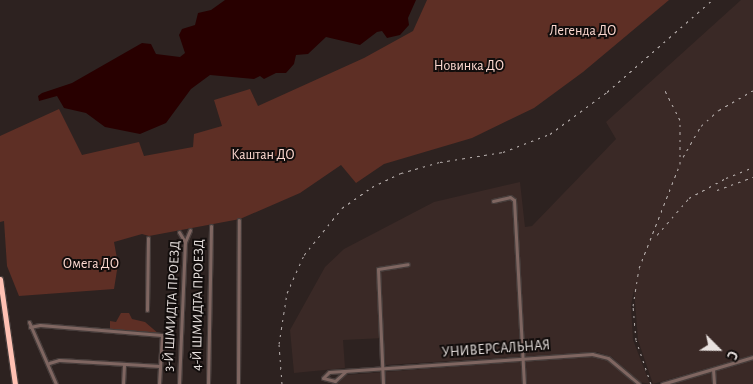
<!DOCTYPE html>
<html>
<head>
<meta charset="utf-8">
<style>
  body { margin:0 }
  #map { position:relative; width:753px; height:384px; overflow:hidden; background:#2d2220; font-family:"Alegreya Sans",sans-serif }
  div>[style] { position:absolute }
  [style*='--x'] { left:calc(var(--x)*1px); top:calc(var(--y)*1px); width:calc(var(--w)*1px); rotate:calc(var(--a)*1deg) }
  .built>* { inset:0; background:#3a2926 }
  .green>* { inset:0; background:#5e2f25 }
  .water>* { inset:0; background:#280000 }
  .roads { filter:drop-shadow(1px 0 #473d3b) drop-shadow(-1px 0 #473d3b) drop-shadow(0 1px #473d3b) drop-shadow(0 -1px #473d3b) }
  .minor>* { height:3px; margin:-1.5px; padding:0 1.5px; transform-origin:1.5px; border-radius:1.5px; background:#7f6661 }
  .highway>* { height:5px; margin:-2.5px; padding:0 2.5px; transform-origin:2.5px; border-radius:2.5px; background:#ffc1b3 }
  .rail>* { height:1px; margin-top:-0.5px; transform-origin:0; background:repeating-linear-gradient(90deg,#b8b0ae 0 2.5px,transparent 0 7.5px) }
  span { translate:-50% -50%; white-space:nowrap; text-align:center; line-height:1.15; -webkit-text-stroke:4px #120d0c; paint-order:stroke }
  .park-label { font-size:14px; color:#fdd9d1 }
  .street-label { font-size:14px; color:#e7e0de }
  .north { position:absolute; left:693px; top:324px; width:50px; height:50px; -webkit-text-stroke:4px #120d0c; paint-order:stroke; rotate:113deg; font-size:14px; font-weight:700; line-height:20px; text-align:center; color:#e7e0de }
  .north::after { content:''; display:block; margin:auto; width:18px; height:22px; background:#e7e0de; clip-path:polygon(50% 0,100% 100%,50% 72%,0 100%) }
</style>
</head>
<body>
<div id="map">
  <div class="built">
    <i style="clip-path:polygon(741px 0,753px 0,753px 355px,653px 384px,638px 340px,634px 289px,631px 306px,633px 340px,650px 384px,640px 382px,612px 357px,597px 352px,385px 365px,384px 338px,343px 340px,345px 368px,294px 373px,290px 330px,325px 267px,344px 249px,434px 202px,520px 182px,525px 227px,532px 226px,616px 139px,606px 122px)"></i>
    <i style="clip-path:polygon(592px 356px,610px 361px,635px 384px,337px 384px,345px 375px)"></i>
    <i style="clip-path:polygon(753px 359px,753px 384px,672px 384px,690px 379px)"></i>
  </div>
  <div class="green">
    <i style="clip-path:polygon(427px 0,669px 0,583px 72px,534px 108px,472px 138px,384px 164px,356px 183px,341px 165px,300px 193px,240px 219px,149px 236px,142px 234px,114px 242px,118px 264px,114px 289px,19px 296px,7px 266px,4px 221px,0 222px,0 136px,59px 109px,82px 155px,139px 142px,144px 156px,193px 147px,194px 134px,222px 126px,214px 100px,250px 89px,258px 106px,364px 58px,413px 31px)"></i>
    <i style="clip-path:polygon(121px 313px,129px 313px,132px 319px,145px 322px,159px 334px,110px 329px,110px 321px,116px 322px)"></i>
  </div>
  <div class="water">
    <i style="clip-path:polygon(225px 0,416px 0,408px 18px,409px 25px,400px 35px,387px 38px,382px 31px,377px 32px,360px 45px,326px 37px,308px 54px,296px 55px,294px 64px,286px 73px,276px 73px,264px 79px,260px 76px,254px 79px,210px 75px,191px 89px,166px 123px,140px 134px,105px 127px,86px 113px,64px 108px,57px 96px,39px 101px,38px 96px,42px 93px,72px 83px,142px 43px,151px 44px,156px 54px,180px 57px,185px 53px,179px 35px,182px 29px,195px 25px,198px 13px,211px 10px)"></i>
  </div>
  <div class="roads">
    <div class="minor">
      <i style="--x:493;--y:201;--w:17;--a:-13"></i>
      <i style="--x:510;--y:197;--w:5;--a:37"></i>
      <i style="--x:514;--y:200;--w:184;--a:86.9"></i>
      <i style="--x:179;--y:232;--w:12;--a:59"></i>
      <i style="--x:147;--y:310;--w:72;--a:-89.2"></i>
      <i style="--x:29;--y:322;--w:68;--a:66.5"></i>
      <i style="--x:30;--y:327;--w:10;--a:-11"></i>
      <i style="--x:40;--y:325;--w:122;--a:4.7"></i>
      <i style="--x:162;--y:335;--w:49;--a:93.5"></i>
      <i style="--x:49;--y:363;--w:10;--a:-17"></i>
      <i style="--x:59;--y:360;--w:101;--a:3.4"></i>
      <i style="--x:713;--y:369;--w:15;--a:86"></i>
      <i style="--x:346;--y:371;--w:15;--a:138"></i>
      <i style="--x:335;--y:381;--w:12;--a:-166"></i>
      <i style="--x:323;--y:378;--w:8;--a:-45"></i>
      <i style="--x:329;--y:372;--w:264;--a:-3.9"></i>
      <i style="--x:592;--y:354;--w:16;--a:14"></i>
      <i style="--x:608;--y:358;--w:40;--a:40"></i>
      <i style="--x:123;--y:384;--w:20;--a:-87"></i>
      <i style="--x:179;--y:384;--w:142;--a:-87.6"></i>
      <i style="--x:185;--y:242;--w:13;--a:-67"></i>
      <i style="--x:208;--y:384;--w:158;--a:-88.9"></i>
      <i style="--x:238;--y:384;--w:164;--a:-89.7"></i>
      <i style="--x:383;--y:384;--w:115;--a:-92.5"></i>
      <i style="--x:378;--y:269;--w:30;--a:-9"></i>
      <i style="--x:662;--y:384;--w:95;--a:-16.5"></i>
    </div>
    <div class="highway">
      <i style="--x:0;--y:279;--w:106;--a:81.9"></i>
    </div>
  </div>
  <div class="rail">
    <i style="--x:683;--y:157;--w:36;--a:-60"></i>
    <i style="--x:701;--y:126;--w:24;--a:-42"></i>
    <i style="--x:719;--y:110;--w:39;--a:-30"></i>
    <i style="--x:717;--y:190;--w:38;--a:-20"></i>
    <i style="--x:657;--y:235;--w:49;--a:-49.1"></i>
    <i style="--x:689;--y:198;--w:42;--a:-28.4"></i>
    <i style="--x:726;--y:178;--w:29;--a:-22"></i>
    <i style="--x:282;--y:384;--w:40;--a:-94.3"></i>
    <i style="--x:279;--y:344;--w:52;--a:-81.1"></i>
    <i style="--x:287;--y:293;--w:42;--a:-65.9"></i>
    <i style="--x:304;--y:255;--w:60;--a:-51"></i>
    <i style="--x:342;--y:208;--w:37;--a:-35"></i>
    <i style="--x:372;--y:187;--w:32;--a:-26"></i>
    <i style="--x:401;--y:173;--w:41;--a:-15.8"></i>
    <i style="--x:440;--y:162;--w:64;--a:-9"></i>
    <i style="--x:503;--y:152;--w:50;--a:-21"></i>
    <i style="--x:550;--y:134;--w:71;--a:-36.4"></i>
    <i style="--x:607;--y:92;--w:140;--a:-41.2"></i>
    <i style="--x:651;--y:384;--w:46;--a:-108.8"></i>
    <i style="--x:636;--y:340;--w:34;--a:-95"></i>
    <i style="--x:633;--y:306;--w:38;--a:-81"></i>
    <i style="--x:639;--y:268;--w:112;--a:-68.5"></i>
    <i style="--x:680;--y:164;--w:44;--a:-90"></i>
    <i style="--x:680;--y:120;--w:35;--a:-117"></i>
  </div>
  <div class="park-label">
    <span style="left:583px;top:31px">Легенда ДО</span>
    <span style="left:469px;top:66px">Новинка ДО</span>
    <span style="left:263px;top:155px">Каштан ДО</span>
    <span style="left:91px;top:264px">Омега ДО</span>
  </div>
  <div class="street-label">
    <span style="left:198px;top:305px;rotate:-89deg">4-Й ШМИДТА ПРОЕЗД</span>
    <span style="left:172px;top:306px;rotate:-87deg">3-Й ШМИДТА ПРОЕЗД</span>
    <span style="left:496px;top:349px;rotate:-4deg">УНИВЕРСАЛЬНАЯ</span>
  </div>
  <div class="north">С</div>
</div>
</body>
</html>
